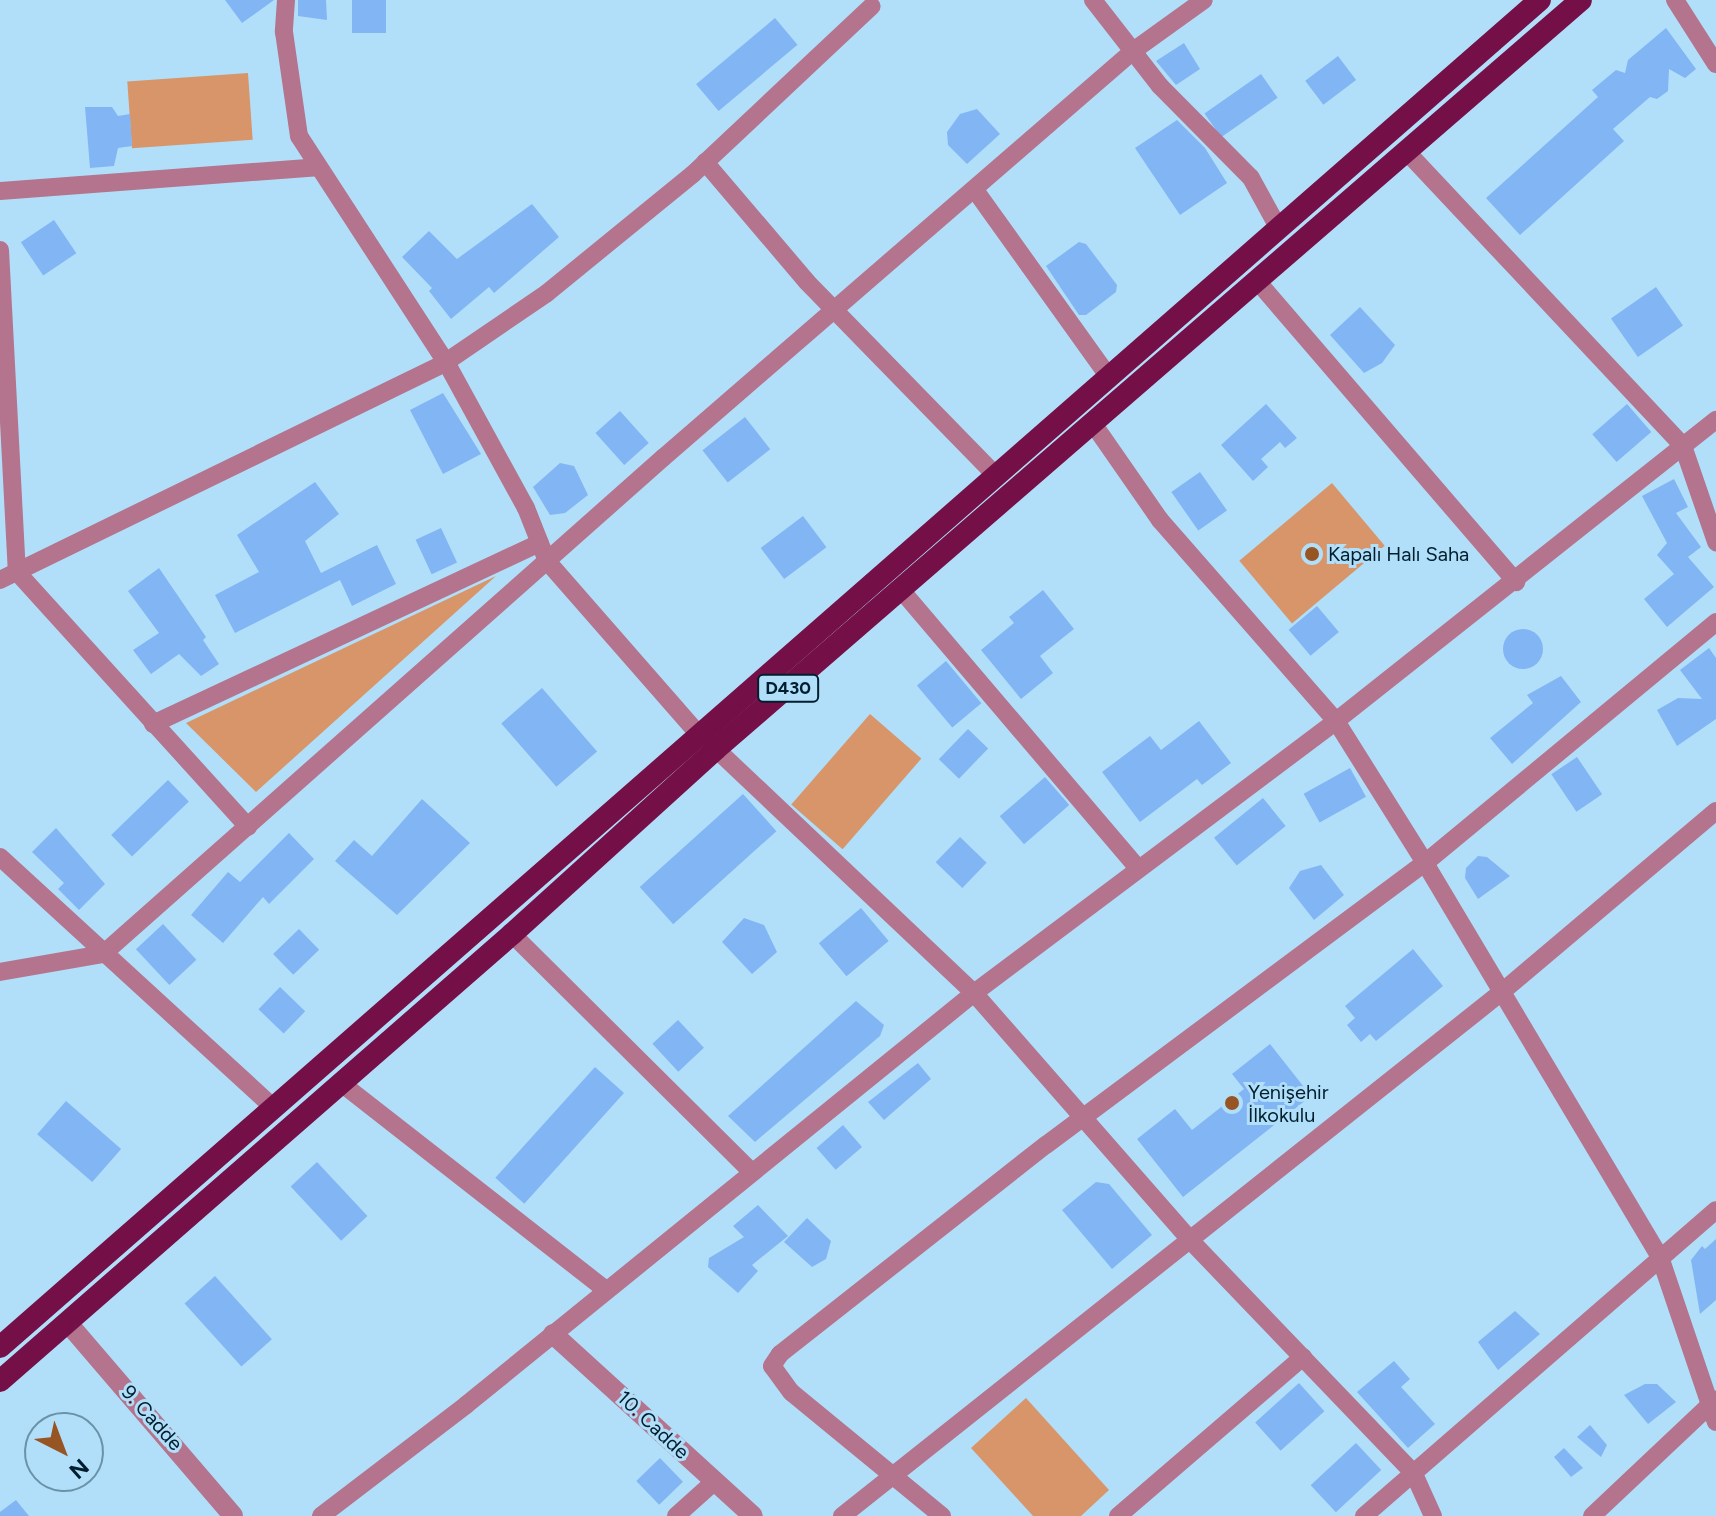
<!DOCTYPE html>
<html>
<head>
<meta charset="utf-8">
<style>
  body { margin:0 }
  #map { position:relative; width:1716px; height:1516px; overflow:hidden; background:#b1dff9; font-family:Figtree,sans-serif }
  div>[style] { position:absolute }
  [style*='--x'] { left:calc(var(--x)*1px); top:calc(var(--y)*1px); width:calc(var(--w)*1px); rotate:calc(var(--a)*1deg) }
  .green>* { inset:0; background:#d89569; transform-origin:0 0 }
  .building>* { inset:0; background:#82b5f4; transform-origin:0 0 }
  .round { border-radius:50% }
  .minor>* { height:18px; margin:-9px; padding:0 9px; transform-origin:9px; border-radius:9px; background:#b4748e }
  .tertiary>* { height:20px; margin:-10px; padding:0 10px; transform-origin:10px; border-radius:10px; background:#b4748e }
  .trunk>* { height:22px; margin:-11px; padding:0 11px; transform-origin:11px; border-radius:11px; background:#741047 }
  .dots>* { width:22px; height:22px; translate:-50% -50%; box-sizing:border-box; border:4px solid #b1dff9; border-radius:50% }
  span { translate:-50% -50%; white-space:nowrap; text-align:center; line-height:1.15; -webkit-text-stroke:6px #b1dff9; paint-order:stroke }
  .shield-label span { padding:2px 6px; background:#b1dff9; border:2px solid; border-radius:6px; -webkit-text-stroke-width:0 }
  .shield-label { font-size:18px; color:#001e2e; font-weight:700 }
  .poi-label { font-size:20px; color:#001e2e }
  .left { translate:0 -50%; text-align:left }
  .street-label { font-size:20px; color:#001e2e }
  .north { position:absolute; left:24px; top:1412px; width:80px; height:80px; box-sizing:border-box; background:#b1dff9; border:2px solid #6a92a8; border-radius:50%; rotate:138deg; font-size:22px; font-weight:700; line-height:32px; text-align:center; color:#001e2e }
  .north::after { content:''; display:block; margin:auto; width:28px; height:36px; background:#975524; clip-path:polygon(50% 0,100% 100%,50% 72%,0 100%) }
</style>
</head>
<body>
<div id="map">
  <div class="green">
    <i style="left:248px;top:73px;width:67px;height:121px;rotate:86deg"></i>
    <i style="left:1332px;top:483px;width:82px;height:121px;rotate:50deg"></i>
    <i style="clip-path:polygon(496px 576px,256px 792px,186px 723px)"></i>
    <i style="left:870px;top:714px;width:68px;height:120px;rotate:41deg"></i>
    <i style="clip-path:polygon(1026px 1398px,1109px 1490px,1081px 1516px,1033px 1516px,971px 1448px)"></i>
  </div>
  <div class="building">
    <i style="clip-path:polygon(225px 0,274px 0,242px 23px)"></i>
    <i style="clip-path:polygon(298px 0,326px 0,327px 20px,298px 16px)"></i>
    <i style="left:352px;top:0;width:34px;height:33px"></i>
    <i style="left:775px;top:18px;width:35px;height:103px;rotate:50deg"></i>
    <i style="clip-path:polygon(1666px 28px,1696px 69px,1685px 78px,1669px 69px,1668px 91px,1657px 99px,1650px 97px,1613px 129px,1624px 141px,1520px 235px,1486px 198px,1598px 97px,1592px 90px,1616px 70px,1625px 73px,1628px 60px)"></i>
    <i style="clip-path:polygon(1184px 43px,1200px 69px,1176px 85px,1156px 61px)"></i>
    <i style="left:1338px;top:56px;width:30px;height:41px;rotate:53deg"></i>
    <i style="left:1261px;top:74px;width:29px;height:69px;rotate:55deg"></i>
    <i style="clip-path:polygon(85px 107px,112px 107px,118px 116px,130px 114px,132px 146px,118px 148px,114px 166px,90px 168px)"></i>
    <i style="clip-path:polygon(977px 109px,1000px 134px,967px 164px,948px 145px,947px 132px,960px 114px)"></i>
    <i style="clip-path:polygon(1177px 120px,1205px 148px,1227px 183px,1180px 215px,1135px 148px)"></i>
    <i style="clip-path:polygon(532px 204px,559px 237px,494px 293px,489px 287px,451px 319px,429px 291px,432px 288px,402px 257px,429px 231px,457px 259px)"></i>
    <i style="left:54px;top:220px;width:40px;height:40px;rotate:56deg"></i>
    <i style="clip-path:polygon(1079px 242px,1086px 244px,1117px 285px,1116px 292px,1086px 315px,1079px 315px,1046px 266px)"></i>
    <i style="left:1656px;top:287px;width:47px;height:55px;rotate:55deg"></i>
    <i style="clip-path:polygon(1360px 307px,1395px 345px,1382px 363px,1364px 373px,1330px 335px)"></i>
    <i style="clip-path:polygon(443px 393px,481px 454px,443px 474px,410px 410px)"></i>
    <i style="clip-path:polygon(1266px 404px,1297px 438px,1285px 448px,1280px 442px,1261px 459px,1268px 467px,1253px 481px,1221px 445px)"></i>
    <i style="left:1627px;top:404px;width:37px;height:46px;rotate:49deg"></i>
    <i style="left:620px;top:411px;width:43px;height:33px;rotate:48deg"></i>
    <i style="left:745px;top:417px;width:41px;height:54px;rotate:52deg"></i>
    <i style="clip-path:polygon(560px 463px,574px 466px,588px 495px,565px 513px,550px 515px,533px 487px)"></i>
    <i style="left:1200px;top:472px;width:47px;height:35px;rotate:55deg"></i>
    <i style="clip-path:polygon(1674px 479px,1688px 507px,1676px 513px,1701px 547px,1688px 557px,1714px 587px,1667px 627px,1644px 599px,1674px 574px,1657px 555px,1667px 543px,1642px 496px)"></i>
    <i style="clip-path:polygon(315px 482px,339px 514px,305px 541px,321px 573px,377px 545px,396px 584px,352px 606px,340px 580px,235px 633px,215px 595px,259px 572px,237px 535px)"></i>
    <i style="left:803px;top:516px;width:39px;height:53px;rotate:53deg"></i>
    <i style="left:441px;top:528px;width:38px;height:28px;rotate:65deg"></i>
    <i style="clip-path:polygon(159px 568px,206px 637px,203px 640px,219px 664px,201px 676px,179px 654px,151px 674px,133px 650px,159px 633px,128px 591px)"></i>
    <i style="clip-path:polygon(1043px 590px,1074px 629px,1040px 656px,1053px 673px,1021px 699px,981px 650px,1014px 623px,1009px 617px)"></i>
    <i style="left:1317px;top:606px;width:34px;height:37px;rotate:50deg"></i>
    <i class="round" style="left:1503px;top:629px;width:40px;height:40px"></i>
    <i style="clip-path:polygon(1709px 648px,1716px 658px,1716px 719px,1677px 746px,1657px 710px,1678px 698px,1702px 699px,1680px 670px)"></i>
    <i style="left:946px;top:661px;width:55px;height:38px;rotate:50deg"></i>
    <i style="clip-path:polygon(1561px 676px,1581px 702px,1512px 764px,1490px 738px,1533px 703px,1527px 695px)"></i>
    <i style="left:542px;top:688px;width:84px;height:54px;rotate:49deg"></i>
    <i style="clip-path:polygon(1199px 721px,1231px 763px,1202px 785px,1197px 779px,1140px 822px,1102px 772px,1150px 736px,1161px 750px)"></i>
    <i style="left:968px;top:729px;width:28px;height:42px;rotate:44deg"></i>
    <i style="left:1577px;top:757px;width:45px;height:31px;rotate:56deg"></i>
    <i style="left:1350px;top:768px;width:33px;height:53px;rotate:61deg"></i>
    <i style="left:1045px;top:777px;width:37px;height:60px;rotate:49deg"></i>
    <i style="left:168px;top:780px;width:30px;height:79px;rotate:46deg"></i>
    <i style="left:743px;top:794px;width:50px;height:139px;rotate:48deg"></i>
    <i style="left:1263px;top:798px;width:36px;height:63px;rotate:51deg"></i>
    <i style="clip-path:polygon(422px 799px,470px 843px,397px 915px,335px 861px,354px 840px,372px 856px)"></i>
    <i style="clip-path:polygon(56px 828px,105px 884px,79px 910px,58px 889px,64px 883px,32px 852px)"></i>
    <i style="clip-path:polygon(289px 833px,314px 859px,269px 904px,263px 897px,223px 943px,191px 915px,228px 872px,240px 882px)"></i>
    <i style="left:960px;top:837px;width:37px;height:35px;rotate:44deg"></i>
    <i style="clip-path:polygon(1478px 856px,1487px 857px,1510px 876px,1478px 899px,1465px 878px,1466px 868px)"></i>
    <i style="clip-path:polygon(1321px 865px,1344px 895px,1314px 920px,1289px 888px,1300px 871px)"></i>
    <i style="left:861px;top:908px;width:43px;height:55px;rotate:50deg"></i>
    <i style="clip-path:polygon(744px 918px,764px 925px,777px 952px,752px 974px,722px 942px)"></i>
    <i style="left:163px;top:924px;width:49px;height:37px;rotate:47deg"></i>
    <i style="left:299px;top:929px;width:29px;height:36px;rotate:46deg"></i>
    <i style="clip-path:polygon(1413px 949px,1443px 986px,1376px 1041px,1370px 1034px,1361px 1042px,1347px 1025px,1355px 1018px,1345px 1006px)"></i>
    <i style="left:280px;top:987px;width:35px;height:31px;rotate:44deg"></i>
    <i style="clip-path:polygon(856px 1001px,884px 1025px,880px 1036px,755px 1142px,728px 1116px)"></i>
    <i style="left:678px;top:1020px;width:38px;height:35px;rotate:47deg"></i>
    <i style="clip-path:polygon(1270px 1044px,1311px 1096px,1183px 1197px,1137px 1139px,1175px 1109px,1192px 1130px,1244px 1089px,1232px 1074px)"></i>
    <i style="clip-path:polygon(918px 1063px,931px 1079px,884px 1120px,868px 1102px)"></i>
    <i style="left:595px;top:1067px;width:39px;height:149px;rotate:42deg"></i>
    <i style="left:66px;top:1101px;width:73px;height:44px;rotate:41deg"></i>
    <i style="left:843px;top:1125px;width:29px;height:35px;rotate:49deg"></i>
    <i style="left:317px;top:1162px;width:74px;height:36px;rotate:47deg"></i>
    <i style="clip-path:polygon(1096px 1182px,1109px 1184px,1152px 1235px,1112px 1269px,1062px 1210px)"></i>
    <i style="clip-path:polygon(758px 1205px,788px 1236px,752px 1265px,758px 1271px,738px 1293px,708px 1267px,709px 1258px,744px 1237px,733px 1226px)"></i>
    <i style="clip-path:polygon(807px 1218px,831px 1241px,826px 1259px,812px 1267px,784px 1242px)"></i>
    <i style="clip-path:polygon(1716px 1239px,1716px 1300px,1700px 1314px,1691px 1260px,1702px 1246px,1705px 1249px)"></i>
    <i style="left:215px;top:1276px;width:85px;height:41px;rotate:48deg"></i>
    <i style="clip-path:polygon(1515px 1311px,1540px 1334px,1498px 1370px,1478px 1342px)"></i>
    <i style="clip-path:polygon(1394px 1361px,1410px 1379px,1401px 1387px,1435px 1424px,1408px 1448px,1357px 1392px)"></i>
    <i style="left:1299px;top:1383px;width:38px;height:59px;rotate:48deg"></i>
    <i style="clip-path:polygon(1645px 1384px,1657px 1384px,1676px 1402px,1648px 1424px,1624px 1395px)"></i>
    <i style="clip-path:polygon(1590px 1425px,1607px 1445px,1601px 1457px,1577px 1437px)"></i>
    <i style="left:1356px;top:1443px;width:37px;height:62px;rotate:47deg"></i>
    <i style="clip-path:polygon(1564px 1448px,1583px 1468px,1571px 1477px,1554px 1457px)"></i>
    <i style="left:660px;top:1458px;width:33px;height:33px;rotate:46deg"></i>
    <i style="clip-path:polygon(16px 1500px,29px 1516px,0 1516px,0 1512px)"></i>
  </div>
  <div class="minor">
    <i style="--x:286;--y:0;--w:32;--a:94"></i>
    <i style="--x:284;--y:32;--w:105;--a:81.8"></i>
    <i style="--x:299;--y:136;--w:270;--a:57"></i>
    <i style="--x:446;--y:362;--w:166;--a:61.3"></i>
    <i style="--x:526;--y:508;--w:57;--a:68.4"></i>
    <i style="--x:547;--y:561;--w:232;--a:48.8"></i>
    <i style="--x:1093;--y:0;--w:109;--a:52.1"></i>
    <i style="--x:1160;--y:86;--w:129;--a:45.3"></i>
    <i style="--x:1251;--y:178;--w:58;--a:61.2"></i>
    <i style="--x:1675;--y:0;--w:76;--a:57.4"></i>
    <i style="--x:1407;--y:152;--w:403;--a:46.8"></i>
    <i style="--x:1683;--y:446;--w:102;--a:71"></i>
    <i style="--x:705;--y:162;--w:157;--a:49.6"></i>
    <i style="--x:807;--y:282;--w:271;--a:45.7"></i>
    <i style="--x:975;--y:190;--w:230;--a:54.4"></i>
    <i style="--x:0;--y:191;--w:318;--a:-4.3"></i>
    <i style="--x:0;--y:250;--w:322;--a:87"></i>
    <i style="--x:17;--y:572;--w:344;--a:47.8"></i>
    <i style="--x:1258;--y:282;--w:396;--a:49.3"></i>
    <i style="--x:1094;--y:425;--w:116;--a:55.2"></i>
    <i style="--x:1160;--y:520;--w:267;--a:48.8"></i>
    <i style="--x:1336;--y:721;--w:168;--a:57.9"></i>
    <i style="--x:1425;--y:863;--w:459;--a:59.2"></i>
    <i style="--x:1660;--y:1257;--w:174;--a:71.3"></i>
    <i style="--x:0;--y:580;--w:496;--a:-26"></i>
    <i style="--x:446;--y:362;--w:122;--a:-34.3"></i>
    <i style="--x:547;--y:293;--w:188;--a:-39.2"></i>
    <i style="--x:693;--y:174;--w:245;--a:-43.2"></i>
    <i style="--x:902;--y:591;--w:364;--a:49.6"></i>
    <i style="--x:153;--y:724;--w:427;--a:-25.1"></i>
    <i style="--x:716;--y:749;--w:355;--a:43.4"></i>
    <i style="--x:974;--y:993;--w:327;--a:48.8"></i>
    <i style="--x:1189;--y:1239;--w:325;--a:46.2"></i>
    <i style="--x:1414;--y:1474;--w:46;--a:65.7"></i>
    <i style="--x:0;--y:857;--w:372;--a:42.5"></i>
    <i style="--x:512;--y:934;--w:337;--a:44.8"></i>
    <i style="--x:0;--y:972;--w:105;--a:-9.9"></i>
    <i style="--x:103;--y:954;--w:749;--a:-41.54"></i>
    <i style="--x:664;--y:457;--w:620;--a:-40.88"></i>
    <i style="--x:1133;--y:51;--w:87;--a:-35.7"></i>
    <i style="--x:341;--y:1083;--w:336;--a:38"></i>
    <i style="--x:321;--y:1516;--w:183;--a:-37.4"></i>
    <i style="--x:466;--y:1405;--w:654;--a:-39.04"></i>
    <i style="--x:974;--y:993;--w:453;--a:-36.9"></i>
    <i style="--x:1336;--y:721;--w:485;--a:-38.4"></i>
    <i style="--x:676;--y:1516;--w:52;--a:-41.9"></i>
    <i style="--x:842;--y:1516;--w:844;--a:-38.46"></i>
    <i style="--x:1503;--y:991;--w:279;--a:-40.2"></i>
    <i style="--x:942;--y:1516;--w:195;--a:-140.6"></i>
    <i style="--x:791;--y:1392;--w:32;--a:-126"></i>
    <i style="--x:772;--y:1366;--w:14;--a:-56"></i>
    <i style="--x:780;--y:1354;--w:338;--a:-38.2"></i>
    <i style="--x:1046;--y:1145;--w:472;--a:-36.7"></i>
    <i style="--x:1425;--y:863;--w:378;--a:-39.6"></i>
    <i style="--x:1118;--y:1516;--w:244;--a:-40.7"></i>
    <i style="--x:1364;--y:1516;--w:466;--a:-41"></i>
    <i style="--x:1592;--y:1516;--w:170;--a:-43.3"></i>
  </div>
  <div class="tertiary">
    <i style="--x:67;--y:1322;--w:255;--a:49.4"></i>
    <i style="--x:553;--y:1334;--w:270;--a:42.3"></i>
  </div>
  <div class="trunk">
    <i style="--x:0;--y:1347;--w:2046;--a:-41.18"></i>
    <i style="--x:0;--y:1381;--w:680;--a:-41.12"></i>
    <i style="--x:512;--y:934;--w:275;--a:-42.2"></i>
    <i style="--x:716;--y:749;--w:1144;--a:-40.89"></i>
  </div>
  <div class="dots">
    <i style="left:1312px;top:554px;background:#975524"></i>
    <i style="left:1232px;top:1103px;background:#975524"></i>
  </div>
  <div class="shield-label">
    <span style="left:788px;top:688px">D430</span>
  </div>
  <div class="poi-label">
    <span class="left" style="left:1328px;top:554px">Kapalı Halı Saha</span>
    <span class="left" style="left:1248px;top:1104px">Yenişehir<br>İlkokulu</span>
  </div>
  <div class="street-label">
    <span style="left:152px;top:1418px;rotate:48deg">9. Cadde</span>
    <span style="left:653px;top:1425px;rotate:43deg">10. Cadde</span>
  </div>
  <div class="north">N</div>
</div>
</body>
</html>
